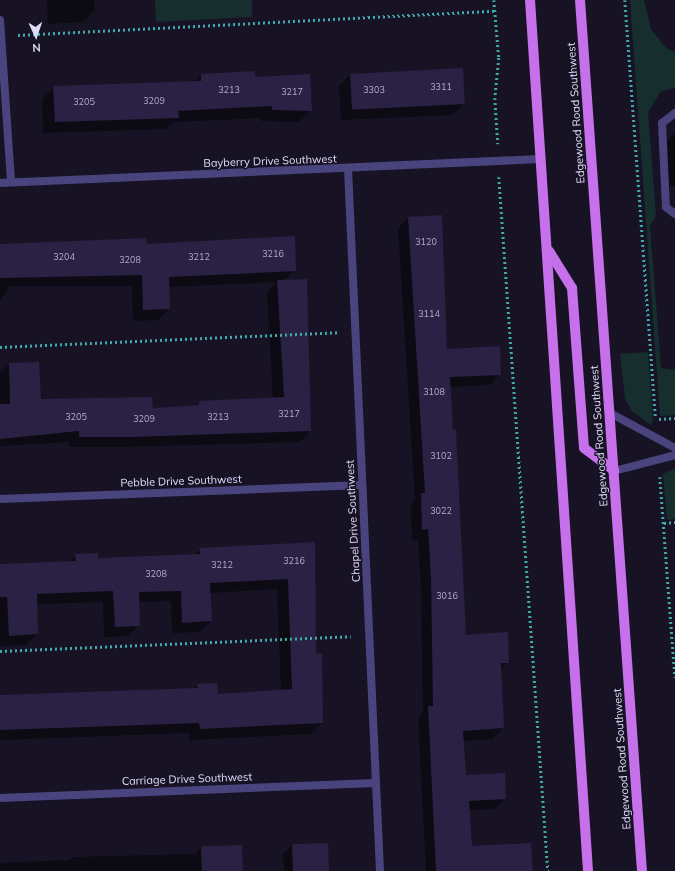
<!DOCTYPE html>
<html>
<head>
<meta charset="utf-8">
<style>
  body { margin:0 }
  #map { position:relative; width:675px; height:871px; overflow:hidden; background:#171325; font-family:Mulish,sans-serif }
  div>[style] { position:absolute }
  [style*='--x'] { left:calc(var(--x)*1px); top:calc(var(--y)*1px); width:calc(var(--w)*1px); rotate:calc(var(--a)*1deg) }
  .green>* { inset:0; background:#162e2e }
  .shadow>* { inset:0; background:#0007 }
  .building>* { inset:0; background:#2a2144; transform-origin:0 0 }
  .path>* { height:2.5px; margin-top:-1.25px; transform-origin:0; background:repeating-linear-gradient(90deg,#40aaaa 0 2px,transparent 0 5px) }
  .service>* { height:8px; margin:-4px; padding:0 4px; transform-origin:4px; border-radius:4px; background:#4a447e }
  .minor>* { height:8px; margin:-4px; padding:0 4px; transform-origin:4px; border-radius:4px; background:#4a447e }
  .primary>* { height:10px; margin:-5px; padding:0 5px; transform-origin:5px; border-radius:5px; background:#c670ec }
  span { translate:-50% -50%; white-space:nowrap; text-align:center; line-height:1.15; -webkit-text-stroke:3px #171325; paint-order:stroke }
  .number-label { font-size:9px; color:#b3accc }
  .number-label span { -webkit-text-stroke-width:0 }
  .street-label { font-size:11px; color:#e1dbfa }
  .north { position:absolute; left:16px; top:16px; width:40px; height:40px; -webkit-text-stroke:3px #171325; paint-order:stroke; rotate:177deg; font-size:11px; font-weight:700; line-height:16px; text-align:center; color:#e1dbfa }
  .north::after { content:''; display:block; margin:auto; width:14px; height:18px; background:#e1dbfa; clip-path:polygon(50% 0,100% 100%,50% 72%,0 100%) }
</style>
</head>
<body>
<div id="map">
  <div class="green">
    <i style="clip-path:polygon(155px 0,252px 0,252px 17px,156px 22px)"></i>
    <i style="clip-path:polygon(630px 0,644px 0,651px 29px,666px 48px,675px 52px,675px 88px,661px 91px,648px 112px,656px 216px,650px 226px,661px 368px,675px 370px,675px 415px,665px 416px,660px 416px)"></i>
    <i style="clip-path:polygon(648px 352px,653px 419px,651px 425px,632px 411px,625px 399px,620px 354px)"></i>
    <i style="clip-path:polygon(675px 468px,675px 519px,667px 520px,663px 474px)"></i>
  </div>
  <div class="shadow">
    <i style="clip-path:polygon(47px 0,94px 0,95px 10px,83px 22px,48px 24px)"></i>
    <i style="clip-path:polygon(351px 74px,464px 104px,452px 115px,341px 120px,339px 86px)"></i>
    <i style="clip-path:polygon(201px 75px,311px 110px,299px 122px,261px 121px,261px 118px,173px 122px,166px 129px,43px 133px,42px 99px,54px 87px,194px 82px)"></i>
    <i style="clip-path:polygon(675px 133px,675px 186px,664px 187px,661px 147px)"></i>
    <i style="clip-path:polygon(408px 218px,446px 350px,500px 374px,490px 385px,450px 387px,465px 636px,508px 662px,500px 670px,503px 728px,493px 739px,463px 741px,465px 776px,505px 799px,494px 809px,468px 810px,471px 847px,532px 871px,426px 871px,418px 717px,423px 712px,421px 589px,418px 539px,412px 540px,411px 505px,415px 500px,398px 228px)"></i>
    <i style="clip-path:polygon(145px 239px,146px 245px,294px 270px,284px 281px,310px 431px,300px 442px,121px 447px,69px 447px,69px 442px,0 446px,0 373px,9px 364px,40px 400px,152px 409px,273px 398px,267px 292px,277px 282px,169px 287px,169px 309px,158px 320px,133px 321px,132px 286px,10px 286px,0 301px,0 244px)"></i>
    <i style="clip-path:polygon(314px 543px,315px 655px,322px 723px,311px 734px,189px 740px,189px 733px,0 740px,0 699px,193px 689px,198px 685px,217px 695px,281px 691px,277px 589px,210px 593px,211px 621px,200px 632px,172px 633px,171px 601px,138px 602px,139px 625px,128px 636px,104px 637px,103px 602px,36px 604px,37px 634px,26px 645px,0 646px,0 565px,68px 563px,76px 555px,97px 559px,194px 556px,200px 549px)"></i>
    <i style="clip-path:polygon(327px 844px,328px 871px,284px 871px,283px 854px,292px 845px)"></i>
    <i style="clip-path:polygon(201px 847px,242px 871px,0 871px,0 863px,69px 860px,73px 857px,195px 854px)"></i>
  </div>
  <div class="building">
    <i style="left:463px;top:68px;width:36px;height:113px;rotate:87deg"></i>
    <i style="clip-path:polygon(255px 71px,255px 77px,310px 74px,312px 111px,272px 110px,272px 106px,178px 111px,179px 118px,55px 122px,53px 86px,201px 81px,201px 74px)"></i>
    <i style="clip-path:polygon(442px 215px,447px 349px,500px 346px,501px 375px,450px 377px,453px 430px,456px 430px,466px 635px,508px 632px,509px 663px,501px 663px,504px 728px,463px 731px,466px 775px,505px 773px,506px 799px,469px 801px,472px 846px,531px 843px,533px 871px,436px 871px,428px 706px,433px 706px,431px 578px,428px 529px,422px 530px,421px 493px,425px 493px,408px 217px)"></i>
    <i style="clip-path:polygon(295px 236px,296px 271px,169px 277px,170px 309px,143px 310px,142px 275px,0 278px,0 244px,146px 238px,147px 244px)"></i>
    <i style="clip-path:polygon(307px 279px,311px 431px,132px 437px,79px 437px,79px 431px,0 439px,0 404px,10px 404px,9px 363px,39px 362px,41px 399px,152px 397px,153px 408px,199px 405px,199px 401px,284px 397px,277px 280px)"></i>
    <i style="clip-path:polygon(315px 542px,316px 654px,322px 653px,323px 723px,200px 729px,199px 723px,0 730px,0 695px,198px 688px,197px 684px,217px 683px,218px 694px,292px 689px,288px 579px,210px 583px,212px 621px,182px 623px,181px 591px,139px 592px,140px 626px,115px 627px,113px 591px,37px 594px,38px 634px,9px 636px,7px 597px,0 597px,0 564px,76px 561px,75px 554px,98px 553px,98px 558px,200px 554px,199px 548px)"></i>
    <i style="left:328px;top:843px;width:28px;height:36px;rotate:88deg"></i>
    <i style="left:242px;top:845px;width:26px;height:41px;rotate:88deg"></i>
  </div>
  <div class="path">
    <i style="--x:494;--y:0;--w:58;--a:85.1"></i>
    <i style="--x:499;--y:58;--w:40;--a:95.7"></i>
    <i style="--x:495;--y:98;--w:46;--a:86.3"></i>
    <i style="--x:625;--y:0;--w:419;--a:85.8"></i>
    <i style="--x:18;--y:35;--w:477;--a:-2.9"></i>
    <i style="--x:499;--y:177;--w:696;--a:85.96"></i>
    <i style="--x:0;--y:347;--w:339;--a:-2.5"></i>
    <i style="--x:659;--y:419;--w:16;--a:-4"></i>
    <i style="--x:660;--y:477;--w:201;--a:85.7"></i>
    <i style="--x:664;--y:523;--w:11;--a:-5"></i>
    <i style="--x:0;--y:651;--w:351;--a:-2.4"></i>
  </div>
  <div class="service">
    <i style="--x:675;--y:113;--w:16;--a:142"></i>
    <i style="--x:662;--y:123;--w:84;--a:87.3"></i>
    <i style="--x:666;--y:207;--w:11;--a:38"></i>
    <i style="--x:610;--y:413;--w:74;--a:28.3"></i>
    <i style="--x:614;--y:471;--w:63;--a:-14.7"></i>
  </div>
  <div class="minor">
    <i style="--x:0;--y:20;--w:162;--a:86.1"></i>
    <i style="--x:348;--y:169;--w:703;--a:87.39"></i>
    <i style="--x:0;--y:183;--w:541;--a:-2.54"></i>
    <i style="--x:0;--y:499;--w:362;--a:-2.2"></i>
    <i style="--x:0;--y:798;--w:376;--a:-2.3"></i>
  </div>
  <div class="primary">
    <i style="--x:530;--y:0;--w:873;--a:86.19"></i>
    <i style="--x:580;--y:0;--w:873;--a:85.93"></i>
    <i style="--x:549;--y:251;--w:44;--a:58.1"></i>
    <i style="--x:572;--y:288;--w:160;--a:85.7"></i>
    <i style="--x:584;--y:448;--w:38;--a:37"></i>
  </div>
  <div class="number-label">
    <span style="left:441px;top:87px">3311</span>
    <span style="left:229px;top:90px">3213</span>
    <span style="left:374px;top:90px">3303</span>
    <span style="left:292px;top:92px">3217</span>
    <span style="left:154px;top:101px">3209</span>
    <span style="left:84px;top:102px">3205</span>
    <span style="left:426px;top:242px">3120</span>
    <span style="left:273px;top:254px">3216</span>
    <span style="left:64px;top:257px">3204</span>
    <span style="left:199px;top:257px">3212</span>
    <span style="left:130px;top:260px">3208</span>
    <span style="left:429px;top:314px">3114</span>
    <span style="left:434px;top:392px">3108</span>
    <span style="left:289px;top:414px">3217</span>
    <span style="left:76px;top:417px">3205</span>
    <span style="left:218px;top:417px">3213</span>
    <span style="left:144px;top:419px">3209</span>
    <span style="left:441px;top:456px">3102</span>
    <span style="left:441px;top:511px">3022</span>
    <span style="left:294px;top:561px">3216</span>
    <span style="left:222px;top:565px">3212</span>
    <span style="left:156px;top:574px">3208</span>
    <span style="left:447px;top:596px">3016</span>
  </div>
  <div class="street-label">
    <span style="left:576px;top:113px;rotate:-94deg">Edgewood Road Southwest</span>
    <span style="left:270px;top:161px;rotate:-2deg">Bayberry Drive Southwest</span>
    <span style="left:599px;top:436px;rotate:-94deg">Edgewood Road Southwest</span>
    <span style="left:181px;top:481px;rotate:-2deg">Pebble Drive Southwest</span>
    <span style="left:353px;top:521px;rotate:-93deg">Chapel Drive Southwest</span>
    <span style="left:622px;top:759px;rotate:-94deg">Edgewood Road Southwest</span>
    <span style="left:187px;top:779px;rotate:-2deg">Carriage Drive Southwest</span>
  </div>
  <div class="north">N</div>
</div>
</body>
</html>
